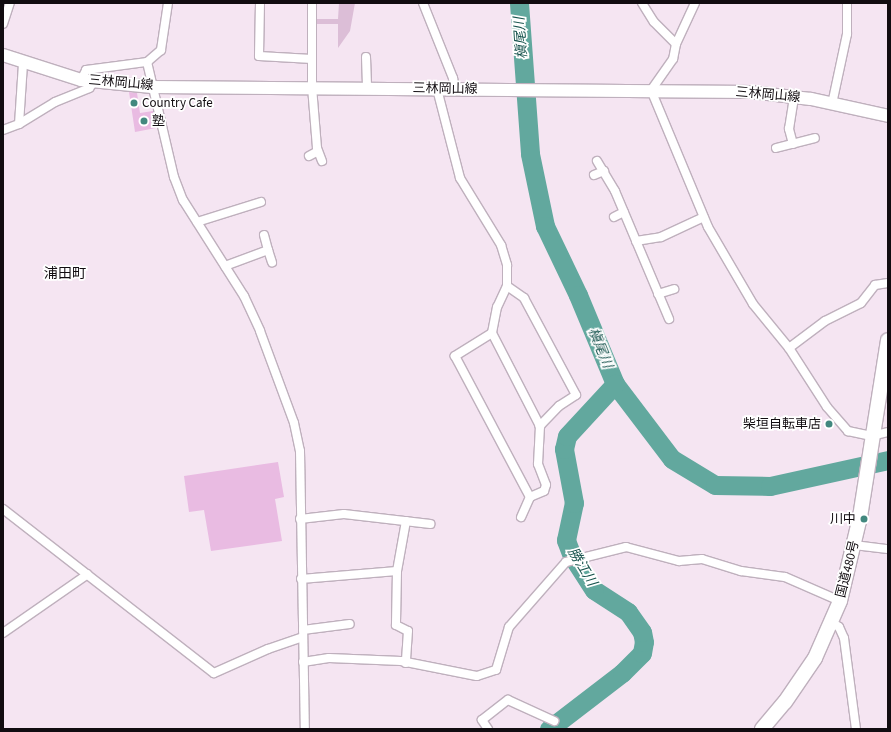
<!DOCTYPE html>
<html>
<head>
<meta charset="utf-8">
<style>
  body { margin:0 }
  #map { position:relative; width:891px; height:732px; overflow:hidden; background:#f5e5f2; font-family:"Source Sans 3","Noto Sans JP",sans-serif }
  div>[style] { position:absolute }
  [style*='--x'] { left:calc(var(--x)*1px); top:calc(var(--y)*1px); width:calc(var(--w)*1px); rotate:calc(var(--a)*1deg) }
  .green>* { inset:0; background:#dcbed7 }
  .river>* { height:19px; margin:-9.5px; padding:0 9.5px; transform-origin:9.5px; border-radius:9.5px; background:#62a89e }
  .building>* { inset:0; background:#e9bbe2 }
  .roads { filter:drop-shadow(1px 0 #bfb0bd) drop-shadow(-1px 0 #bfb0bd) drop-shadow(0 1px #bfb0bd) drop-shadow(0 -1px #bfb0bd) }
  .minor>* { height:8px; margin:-4px; padding:0 4px; transform-origin:4px; border-radius:4px; background:#fff }
  .secondary>* { height:12px; margin:-6px; padding:0 6px; transform-origin:6px; border-radius:6px; background:#fff }
  .trunk>* { height:14px; margin:-7px; padding:0 7px; transform-origin:7px; border-radius:7px; background:#fff }
  .dots>* { width:11px; height:11px; translate:-50% -50%; box-sizing:border-box; border:2px solid #fff; border-radius:50% }
  span { translate:-50% -50%; white-space:nowrap; text-align:center; line-height:1.15; -webkit-text-stroke:3.5px #fff; paint-order:stroke }
  .street-label { font-size:13px; color:#110c10 }
  .poi-label { font-size:13px; color:#110c10 }
  .left { translate:0 -50%; text-align:left }
  .right { translate:-100% -50%; text-align:right }
  .water-label { font-size:14px; color:#18544e; font-style:italic }
  .neighbourhood-label { font-size:14px; color:#110c10 }
  .frame { position:absolute; inset:0; border:4px solid #110c10; pointer-events:none }
</style>
</head>
<body>
<div id="map">
  <div class="green">
    <i style="clip-path:polygon(339px 3px,355px 3px,350px 31px,338px 48px,338px 24px,316px 24px,317px 19px,338px 19px)"></i>
  </div>
  <div class="river">
    <i style="--x:519;--y:3;--w:151;--a:85.8"></i>
    <i style="--x:530;--y:154;--w:74;--a:78.2"></i>
    <i style="--x:545;--y:226;--w:76;--a:64.4"></i>
    <i style="--x:578;--y:295;--w:96;--a:67.4"></i>
    <i style="--x:615;--y:384;--w:94;--a:52.8"></i>
    <i style="--x:672;--y:459;--w:50;--a:31.2"></i>
    <i style="--x:715;--y:485;--w:55;--a:1"></i>
    <i style="--x:770;--y:486;--w:121;--a:-12.4"></i>
    <i style="--x:549;--y:729;--w:92;--a:-37.5"></i>
    <i style="--x:622;--y:673;--w:28;--a:-45"></i>
    <i style="--x:642;--y:653;--w:11;--a:-80"></i>
    <i style="--x:644;--y:642;--w:10;--a:-101"></i>
    <i style="--x:642;--y:632;--w:24;--a:-125"></i>
    <i style="--x:628;--y:612;--w:40;--a:-147.1"></i>
    <i style="--x:594;--y:590;--w:40;--a:-122.9"></i>
    <i style="--x:572;--y:556;--w:17;--a:-111"></i>
    <i style="--x:566;--y:540;--w:38;--a:-78"></i>
    <i style="--x:574;--y:503;--w:55;--a:-100.5"></i>
    <i style="--x:564;--y:449;--w:13;--a:-77"></i>
    <i style="--x:567;--y:436;--w:71;--a:-47.3"></i>
  </div>
  <div class="building">
    <i style="clip-path:polygon(129px 92px,137px 93px,140px 113px,153px 111px,156px 128px,135px 132px)"></i>
    <i style="clip-path:polygon(278px 462px,284px 497px,275px 499px,282px 541px,211px 551px,204px 510px,189px 512px,184px 476px)"></i>
  </div>
  <div class="roads">
    <div class="minor">
      <i style="--x:168;--y:3;--w:48;--a:98.5"></i>
      <i style="--x:161;--y:50;--w:18;--a:139"></i>
      <i style="--x:147;--y:62;--w:118;--a:76.8"></i>
      <i style="--x:174;--y:177;--w:25;--a:69"></i>
      <i style="--x:183;--y:200;--w:114;--a:57.6"></i>
      <i style="--x:244;--y:296;--w:38;--a:65"></i>
      <i style="--x:260;--y:331;--w:98;--a:69.7"></i>
      <i style="--x:294;--y:423;--w:29;--a:78"></i>
      <i style="--x:300;--y:451;--w:278;--a:89"></i>
      <i style="--x:260;--y:3;--w:53;--a:91.1"></i>
      <i style="--x:259;--y:56;--w:53;--a:3.2"></i>
      <i style="--x:312;--y:3;--w:84;--a:90"></i>
      <i style="--x:312;--y:87;--w:61;--a:85.3"></i>
      <i style="--x:317;--y:148;--w:14;--a:69"></i>
      <i style="--x:423;--y:3;--w:81;--a:68.2"></i>
      <i style="--x:453;--y:78;--w:11;--a:80"></i>
      <i style="--x:642;--y:3;--w:22;--a:58"></i>
      <i style="--x:654;--y:22;--w:31;--a:45"></i>
      <i style="--x:695;--y:3;--w:45;--a:114.9"></i>
      <i style="--x:676;--y:44;--w:15;--a:101"></i>
      <i style="--x:673;--y:59;--w:38;--a:125"></i>
      <i style="--x:651;--y:90;--w:148;--a:67.4"></i>
      <i style="--x:708;--y:227;--w:89;--a:59.7"></i>
      <i style="--x:753;--y:304;--w:57;--a:50.7"></i>
      <i style="--x:789;--y:348;--w:70;--a:57.2"></i>
      <i style="--x:827;--y:407;--w:32;--a:49"></i>
      <i style="--x:848;--y:431;--w:24;--a:12"></i>
      <i style="--x:871;--y:436;--w:17;--a:-13"></i>
      <i style="--x:3;--y:24;--w:22;--a:-72"></i>
      <i style="--x:366;--y:57;--w:31;--a:88"></i>
      <i style="--x:81;--y:80;--w:11;--a:-63"></i>
      <i style="--x:86;--y:70;--w:62;--a:-7.5"></i>
      <i style="--x:437;--y:89;--w:92;--a:75.5"></i>
      <i style="--x:460;--y:178;--w:79;--a:58.5"></i>
      <i style="--x:501;--y:245;--w:21;--a:73"></i>
      <i style="--x:507;--y:265;--w:21;--a:90"></i>
      <i style="--x:507;--y:286;--w:23;--a:115"></i>
      <i style="--x:497;--y:307;--w:26;--a:101"></i>
      <i style="--x:492;--y:333;--w:105;--a:62.7"></i>
      <i style="--x:832;--y:104;--w:72;--a:-77.9"></i>
      <i style="--x:847;--y:34;--w:31;--a:-90"></i>
      <i style="--x:19;--y:124;--w:61;--a:-86.2"></i>
      <i style="--x:3;--y:130;--w:17;--a:-21"></i>
      <i style="--x:19;--y:124;--w:42;--a:-31.4"></i>
      <i style="--x:55;--y:102;--w:37;--a:-22"></i>
      <i style="--x:89;--y:88;--w:8;--a:-50"></i>
      <i style="--x:793;--y:144;--w:16;--a:-105"></i>
      <i style="--x:789;--y:129;--w:32;--a:-81"></i>
      <i style="--x:776;--y:148;--w:40;--a:-14.4"></i>
      <i style="--x:309;--y:156;--w:10;--a:-29"></i>
      <i style="--x:597;--y:161;--w:35;--a:59"></i>
      <i style="--x:615;--y:191;--w:139;--a:67.1"></i>
      <i style="--x:594;--y:175;--w:11;--a:-22"></i>
      <i style="--x:614;--y:217;--w:11;--a:-27"></i>
      <i style="--x:197;--y:222;--w:67;--a:-17.4"></i>
      <i style="--x:264;--y:235;--w:16;--a:75"></i>
      <i style="--x:636;--y:241;--w:25;--a:-9"></i>
      <i style="--x:661;--y:237;--w:47;--a:-24.9"></i>
      <i style="--x:225;--y:266;--w:46;--a:-20.4"></i>
      <i style="--x:268;--y:250;--w:13;--a:72"></i>
      <i style="--x:507;--y:286;--w:21;--a:35"></i>
      <i style="--x:524;--y:298;--w:110;--a:61.8"></i>
      <i style="--x:576;--y:395;--w:20;--a:147"></i>
      <i style="--x:559;--y:406;--w:28;--a:134"></i>
      <i style="--x:540;--y:426;--w:38;--a:93"></i>
      <i style="--x:538;--y:464;--w:22;--a:69"></i>
      <i style="--x:546;--y:485;--w:6;--a:108"></i>
      <i style="--x:544;--y:491;--w:15;--a:157"></i>
      <i style="--x:530;--y:497;--w:22;--a:114"></i>
      <i style="--x:658;--y:294;--w:17;--a:-17"></i>
      <i style="--x:492;--y:333;--w:44;--a:148.1"></i>
      <i style="--x:455;--y:356;--w:160;--a:62"></i>
      <i style="--x:789;--y:348;--w:45;--a:-36.9"></i>
      <i style="--x:825;--y:321;--w:40;--a:-26.6"></i>
      <i style="--x:861;--y:303;--w:23;--a:-52"></i>
      <i style="--x:875;--y:285;--w:13;--a:-9"></i>
      <i style="--x:3;--y:509;--w:267;--a:37.9"></i>
      <i style="--x:214;--y:673;--w:59;--a:-24"></i>
      <i style="--x:268;--y:649;--w:37;--a:-19"></i>
      <i style="--x:300;--y:519;--w:44;--a:-6.5"></i>
      <i style="--x:344;--y:514;--w:87;--a:6.6"></i>
      <i style="--x:406;--y:521;--w:51;--a:100.2"></i>
      <i style="--x:397;--y:571;--w:54;--a:91.1"></i>
      <i style="--x:396;--y:625;--w:13;--a:27"></i>
      <i style="--x:408;--y:631;--w:32;--a:94"></i>
      <i style="--x:854;--y:545;--w:34;--a:7"></i>
      <i style="--x:301;--y:579;--w:96;--a:-4.8"></i>
      <i style="--x:833;--y:623;--w:7;--a:34"></i>
      <i style="--x:839;--y:627;--w:12;--a:66"></i>
      <i style="--x:844;--y:638;--w:92;--a:82.5"></i>
      <i style="--x:303;--y:630;--w:47;--a:-7.3"></i>
      <i style="--x:3;--y:633;--w:103;--a:-34.8"></i>
      <i style="--x:303;--y:662;--w:26;--a:-9"></i>
      <i style="--x:329;--y:658;--w:72;--a:2.4"></i>
      <i style="--x:401;--y:661;--w:77;--a:11.2"></i>
      <i style="--x:477;--y:676;--w:20;--a:-18"></i>
      <i style="--x:496;--y:670;--w:45;--a:-73.2"></i>
      <i style="--x:509;--y:627;--w:86;--a:-48.8"></i>
      <i style="--x:566;--y:562;--w:62;--a:-14"></i>
      <i style="--x:626;--y:547;--w:55;--a:14.8"></i>
      <i style="--x:679;--y:561;--w:23;--a:-5"></i>
      <i style="--x:702;--y:559;--w:41;--a:17.1"></i>
      <i style="--x:741;--y:571;--w:44;--a:7.8"></i>
      <i style="--x:785;--y:577;--w:60;--a:23.6"></i>
      <i style="--x:488;--y:729;--w:11;--a:-124"></i>
      <i style="--x:482;--y:720;--w:33;--a:-38"></i>
      <i style="--x:508;--y:700;--w:51;--a:24.5"></i>
    </div>
    <div class="secondary">
      <i style="--x:3;--y:55;--w:82;--a:17.8"></i>
      <i style="--x:81;--y:80;--w:71;--a:5.6"></i>
      <i style="--x:152;--y:87;--w:599;--a:0.48"></i>
      <i style="--x:751;--y:92;--w:60;--a:6.7"></i>
      <i style="--x:811;--y:99;--w:79;--a:12.4"></i>
    </div>
    <div class="trunk">
      <i style="--x:762;--y:729;--w:35;--a:-50"></i>
      <i style="--x:785;--y:702;--w:53;--a:-55.7"></i>
      <i style="--x:815;--y:658;--w:62;--a:-66.3"></i>
      <i style="--x:840;--y:601;--w:86;--a:-76.6"></i>
      <i style="--x:860;--y:517;--w:179;--a:-81"></i>
    </div>
  </div>
  <div class="dots">
    <i style="left:134px;top:103px;background:#42887f"></i>
    <i style="left:144px;top:121px;background:#42887f"></i>
    <i style="left:829px;top:424px;background:#42887f"></i>
    <i style="left:864px;top:519px;background:#42887f"></i>
  </div>
  <div class="street-label">
    <span style="left:121px;top:83px;rotate:5deg">三林岡山線</span>
    <span style="left:445px;top:89px;rotate:1deg">三林岡山線</span>
    <span style="left:768px;top:95px;rotate:5deg">三林岡山線</span>
    <span style="left:848px;top:569px;rotate:-76deg">国道480号</span>
  </div>
  <div class="poi-label">
    <span class="left" style="left:142px;top:103px">Country Cafe</span>
    <span class="left" style="left:152px;top:121px">塾</span>
    <span class="right" style="left:821px;top:424px">柴垣自転車店</span>
    <span class="right" style="left:856px;top:519px">川中</span>
  </div>
  <div class="water-label">
    <span style="left:521px;top:38px;rotate:-94deg">槇尾川</span>
    <span style="left:600px;top:348px;rotate:68deg">槇尾川</span>
    <span style="left:582px;top:567px;rotate:59deg">勝江川</span>
  </div>
  <div class="neighbourhood-label">
    <span style="left:65px;top:274px">浦田町</span>
  </div>
  <div class="frame"></div>
</div>
</body>
</html>
